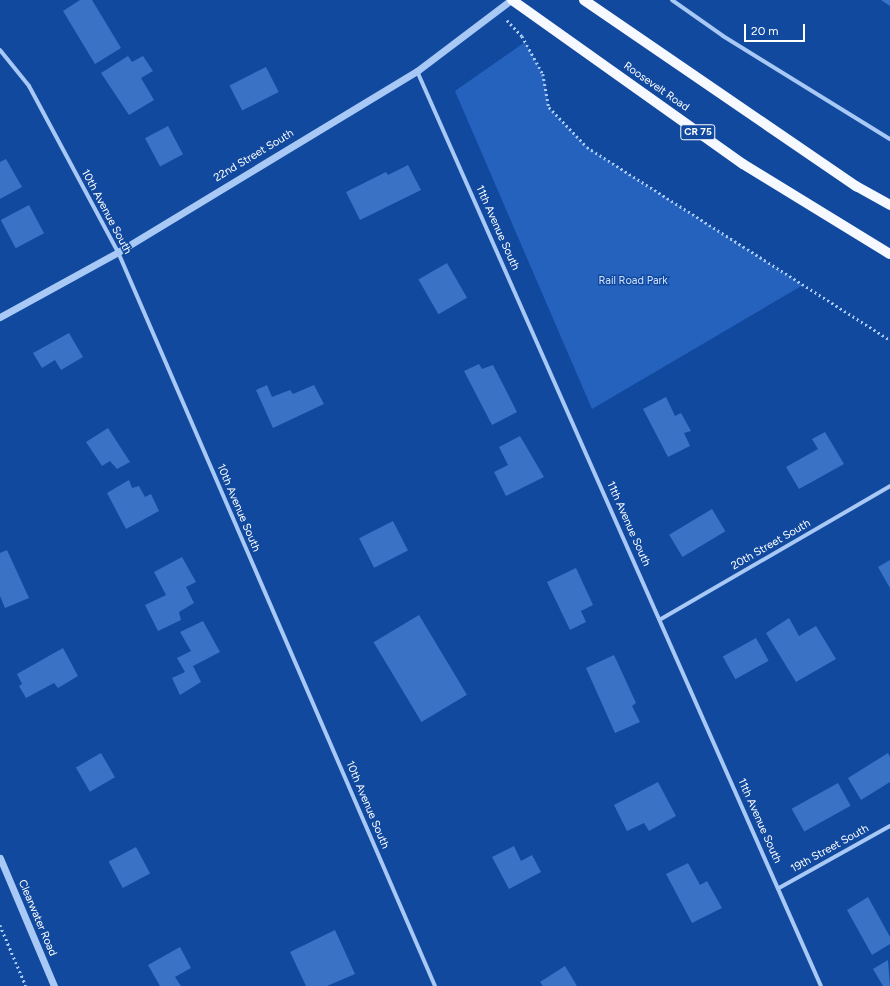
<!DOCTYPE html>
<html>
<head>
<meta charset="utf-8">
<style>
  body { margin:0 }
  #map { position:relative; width:890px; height:986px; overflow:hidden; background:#11499f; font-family:Figtree,sans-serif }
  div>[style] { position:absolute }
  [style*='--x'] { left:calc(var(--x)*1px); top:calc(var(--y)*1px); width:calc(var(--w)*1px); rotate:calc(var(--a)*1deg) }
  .green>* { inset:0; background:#2462bd }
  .building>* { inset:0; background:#3a72c6; transform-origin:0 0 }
  .path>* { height:2.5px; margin-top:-1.25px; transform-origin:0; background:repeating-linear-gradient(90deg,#a8c8f5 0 2px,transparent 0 5px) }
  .minor>* { height:4px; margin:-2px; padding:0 2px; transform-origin:2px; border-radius:2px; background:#a8c8f5 }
  .tertiary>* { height:7px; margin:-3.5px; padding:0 3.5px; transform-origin:3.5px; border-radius:3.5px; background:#a8c8f5 }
  .primary>* { height:10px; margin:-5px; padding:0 5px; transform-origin:5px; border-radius:5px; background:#f6f9ff }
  span { translate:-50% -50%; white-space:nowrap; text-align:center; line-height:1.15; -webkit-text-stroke:3px #11499f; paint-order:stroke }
  .shield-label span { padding:1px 3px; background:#11499f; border:1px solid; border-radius:3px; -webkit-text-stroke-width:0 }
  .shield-label { font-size:10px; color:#fff; font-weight:700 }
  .street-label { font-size:11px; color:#fff }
  .park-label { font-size:11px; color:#d1e3fe }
  .scale { position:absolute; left:744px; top:24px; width:61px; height:18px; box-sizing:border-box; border:2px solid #fff; border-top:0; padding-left:5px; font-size:12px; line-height:14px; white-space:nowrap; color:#fff; -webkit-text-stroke:3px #11499f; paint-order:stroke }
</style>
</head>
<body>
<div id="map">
  <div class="green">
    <i style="clip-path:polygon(525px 42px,543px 74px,549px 108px,587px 147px,803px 285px,592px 409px,455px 91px)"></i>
  </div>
  <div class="building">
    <i style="clip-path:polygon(80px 0,92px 0,121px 48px,95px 64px,63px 11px)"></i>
    <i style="clip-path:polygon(881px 0,890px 0,890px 6px)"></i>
    <i style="clip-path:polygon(128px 56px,132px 62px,143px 56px,153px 71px,141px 78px,154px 100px,129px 115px,101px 73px)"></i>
    <i style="left:266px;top:67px;width:28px;height:41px;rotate:63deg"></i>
    <i style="left:168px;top:126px;width:32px;height:26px;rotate:62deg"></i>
    <i style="clip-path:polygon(6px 159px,22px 187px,0 199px,0 162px)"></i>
    <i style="clip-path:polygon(408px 165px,421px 190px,360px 220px,346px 192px,386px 172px,388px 175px)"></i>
    <i style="left:29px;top:205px;width:32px;height:32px;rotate:62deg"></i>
    <i style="left:447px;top:263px;width:40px;height:33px;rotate:60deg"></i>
    <i style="clip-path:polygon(69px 333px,83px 357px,61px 370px,55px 360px,42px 368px,33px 353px)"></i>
    <i style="clip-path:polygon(479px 364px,482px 369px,493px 365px,517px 412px,492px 425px,464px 371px)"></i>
    <i style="clip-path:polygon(267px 385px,272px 397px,290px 390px,293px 394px,314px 385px,324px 404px,273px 428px,256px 390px)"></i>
    <i style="clip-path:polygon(666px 397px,675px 416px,681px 413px,691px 431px,684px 433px,690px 446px,668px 457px,643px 409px)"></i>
    <i style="clip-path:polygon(108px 428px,130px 462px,117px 469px,110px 461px,102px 466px,86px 442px)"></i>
    <i style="clip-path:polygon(825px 432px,844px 464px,799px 489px,786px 467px,818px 449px,812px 439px)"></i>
    <i style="clip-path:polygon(520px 436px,544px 477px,506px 496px,494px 472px,508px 465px,499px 447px)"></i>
    <i style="clip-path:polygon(129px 480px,132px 488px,139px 486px,145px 497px,151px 494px,159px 511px,126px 529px,107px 493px)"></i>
    <i style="left:712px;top:509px;width:26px;height:50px;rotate:59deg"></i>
    <i style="left:393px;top:521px;width:33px;height:38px;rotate:63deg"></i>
    <i style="clip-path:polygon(7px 550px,29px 598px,5px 608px,0 596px,0 553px)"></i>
    <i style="clip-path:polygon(182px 557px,196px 582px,186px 587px,194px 603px,179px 612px,181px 620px,158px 631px,145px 605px,166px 595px,154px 572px)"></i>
    <i style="clip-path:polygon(890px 560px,890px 588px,878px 567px)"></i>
    <i style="clip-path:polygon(576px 568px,593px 605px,581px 611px,586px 622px,570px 630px,547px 582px)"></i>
    <i style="left:419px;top:615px;width:93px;height:53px;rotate:59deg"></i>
    <i style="clip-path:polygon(789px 618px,799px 636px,816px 626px,836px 659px,796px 682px,766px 633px)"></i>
    <i style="clip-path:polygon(203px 621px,220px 652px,193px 666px,201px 682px,180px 695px,172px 678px,185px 672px,177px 658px,191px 651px,180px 632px)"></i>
    <i style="left:756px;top:638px;width:26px;height:38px;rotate:61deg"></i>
    <i style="clip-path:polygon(63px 648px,78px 676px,58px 688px,54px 683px,26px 698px,19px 686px,22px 684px,17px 674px)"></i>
    <i style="clip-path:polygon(614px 655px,636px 703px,632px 706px,640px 722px,615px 733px,586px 668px)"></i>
    <i style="left:101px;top:753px;width:28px;height:29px;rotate:60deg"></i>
    <i style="clip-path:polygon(888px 753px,890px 757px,890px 782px,861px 800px,848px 778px)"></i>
    <i style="clip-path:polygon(658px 782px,676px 816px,649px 831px,644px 823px,627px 831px,614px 805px)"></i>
    <i style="left:838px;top:783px;width:26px;height:53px;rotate:61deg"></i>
    <i style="clip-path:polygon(514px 846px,521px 861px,532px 855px,541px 872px,509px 889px,492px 857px)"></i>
    <i style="left:136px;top:847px;width:30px;height:31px;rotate:62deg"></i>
    <i style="clip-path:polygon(688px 863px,700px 885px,707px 881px,722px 908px,692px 923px,666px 874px)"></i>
    <i style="clip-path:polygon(868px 897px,890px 937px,890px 944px,872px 955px,847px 910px)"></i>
    <i style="clip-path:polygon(335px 930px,355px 974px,327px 986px,306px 986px,290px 952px)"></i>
    <i style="clip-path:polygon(180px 947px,191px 968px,175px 977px,181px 986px,160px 986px,148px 965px)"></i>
    <i style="clip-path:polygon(888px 960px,890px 986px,883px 986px,873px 969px)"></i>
    <i style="clip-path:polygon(565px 966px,577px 986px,543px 986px,540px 982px)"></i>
  </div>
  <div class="path">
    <i style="--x:507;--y:20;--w:22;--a:47"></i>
    <i style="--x:522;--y:36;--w:43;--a:61.1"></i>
    <i style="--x:543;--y:74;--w:34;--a:80"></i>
    <i style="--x:549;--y:107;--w:55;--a:46.5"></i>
    <i style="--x:587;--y:147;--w:359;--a:32.5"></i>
    <i style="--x:0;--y:925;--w:66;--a:66.9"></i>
  </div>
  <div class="minor">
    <i style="--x:672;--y:0;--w:62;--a:35.2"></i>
    <i style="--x:723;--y:36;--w:196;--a:31.7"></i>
    <i style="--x:0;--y:50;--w:46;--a:51.1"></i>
    <i style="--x:29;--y:86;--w:188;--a:61.8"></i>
    <i style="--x:118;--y:252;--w:800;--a:66.64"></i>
    <i style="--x:417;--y:71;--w:1000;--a:66.18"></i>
    <i style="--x:661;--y:619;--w:265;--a:-30.1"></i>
    <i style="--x:779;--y:888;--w:127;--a:-29.2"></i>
  </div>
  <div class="tertiary">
    <i style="--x:0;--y:317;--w:135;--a:-28.8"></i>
    <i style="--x:118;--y:252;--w:350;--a:-31.2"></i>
    <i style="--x:417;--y:71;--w:118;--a:-37.1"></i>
    <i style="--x:0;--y:858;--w:139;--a:67.1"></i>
  </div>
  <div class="primary">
    <i style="--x:512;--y:0;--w:283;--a:35.4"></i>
    <i style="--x:743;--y:164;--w:172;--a:31.5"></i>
    <i style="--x:584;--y:0;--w:330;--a:34.4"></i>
    <i style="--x:856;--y:186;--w:39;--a:29"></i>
  </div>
  <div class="shield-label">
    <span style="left:698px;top:132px">CR 75</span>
  </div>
  <div class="street-label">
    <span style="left:656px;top:87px;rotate:35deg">Roosevelt Road</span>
    <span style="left:254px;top:156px;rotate:-31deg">22nd Street South</span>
    <span style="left:106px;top:212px;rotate:62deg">10th Avenue South</span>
    <span style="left:497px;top:228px;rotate:66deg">11th Avenue South</span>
    <span style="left:238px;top:508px;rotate:67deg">10th Avenue South</span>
    <span style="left:628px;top:524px;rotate:66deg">11th Avenue South</span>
    <span style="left:771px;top:545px;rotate:-30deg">20th Street South</span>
    <span style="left:367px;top:805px;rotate:67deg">10th Avenue South</span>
    <span style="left:759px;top:821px;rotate:66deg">11th Avenue South</span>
    <span style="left:830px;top:849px;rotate:-29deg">19th Street South</span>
    <span style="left:37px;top:918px;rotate:67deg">Clearwater Road</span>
  </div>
  <div class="park-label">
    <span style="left:633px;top:281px">Rail Road Park</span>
  </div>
  <div class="scale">20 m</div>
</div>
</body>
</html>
